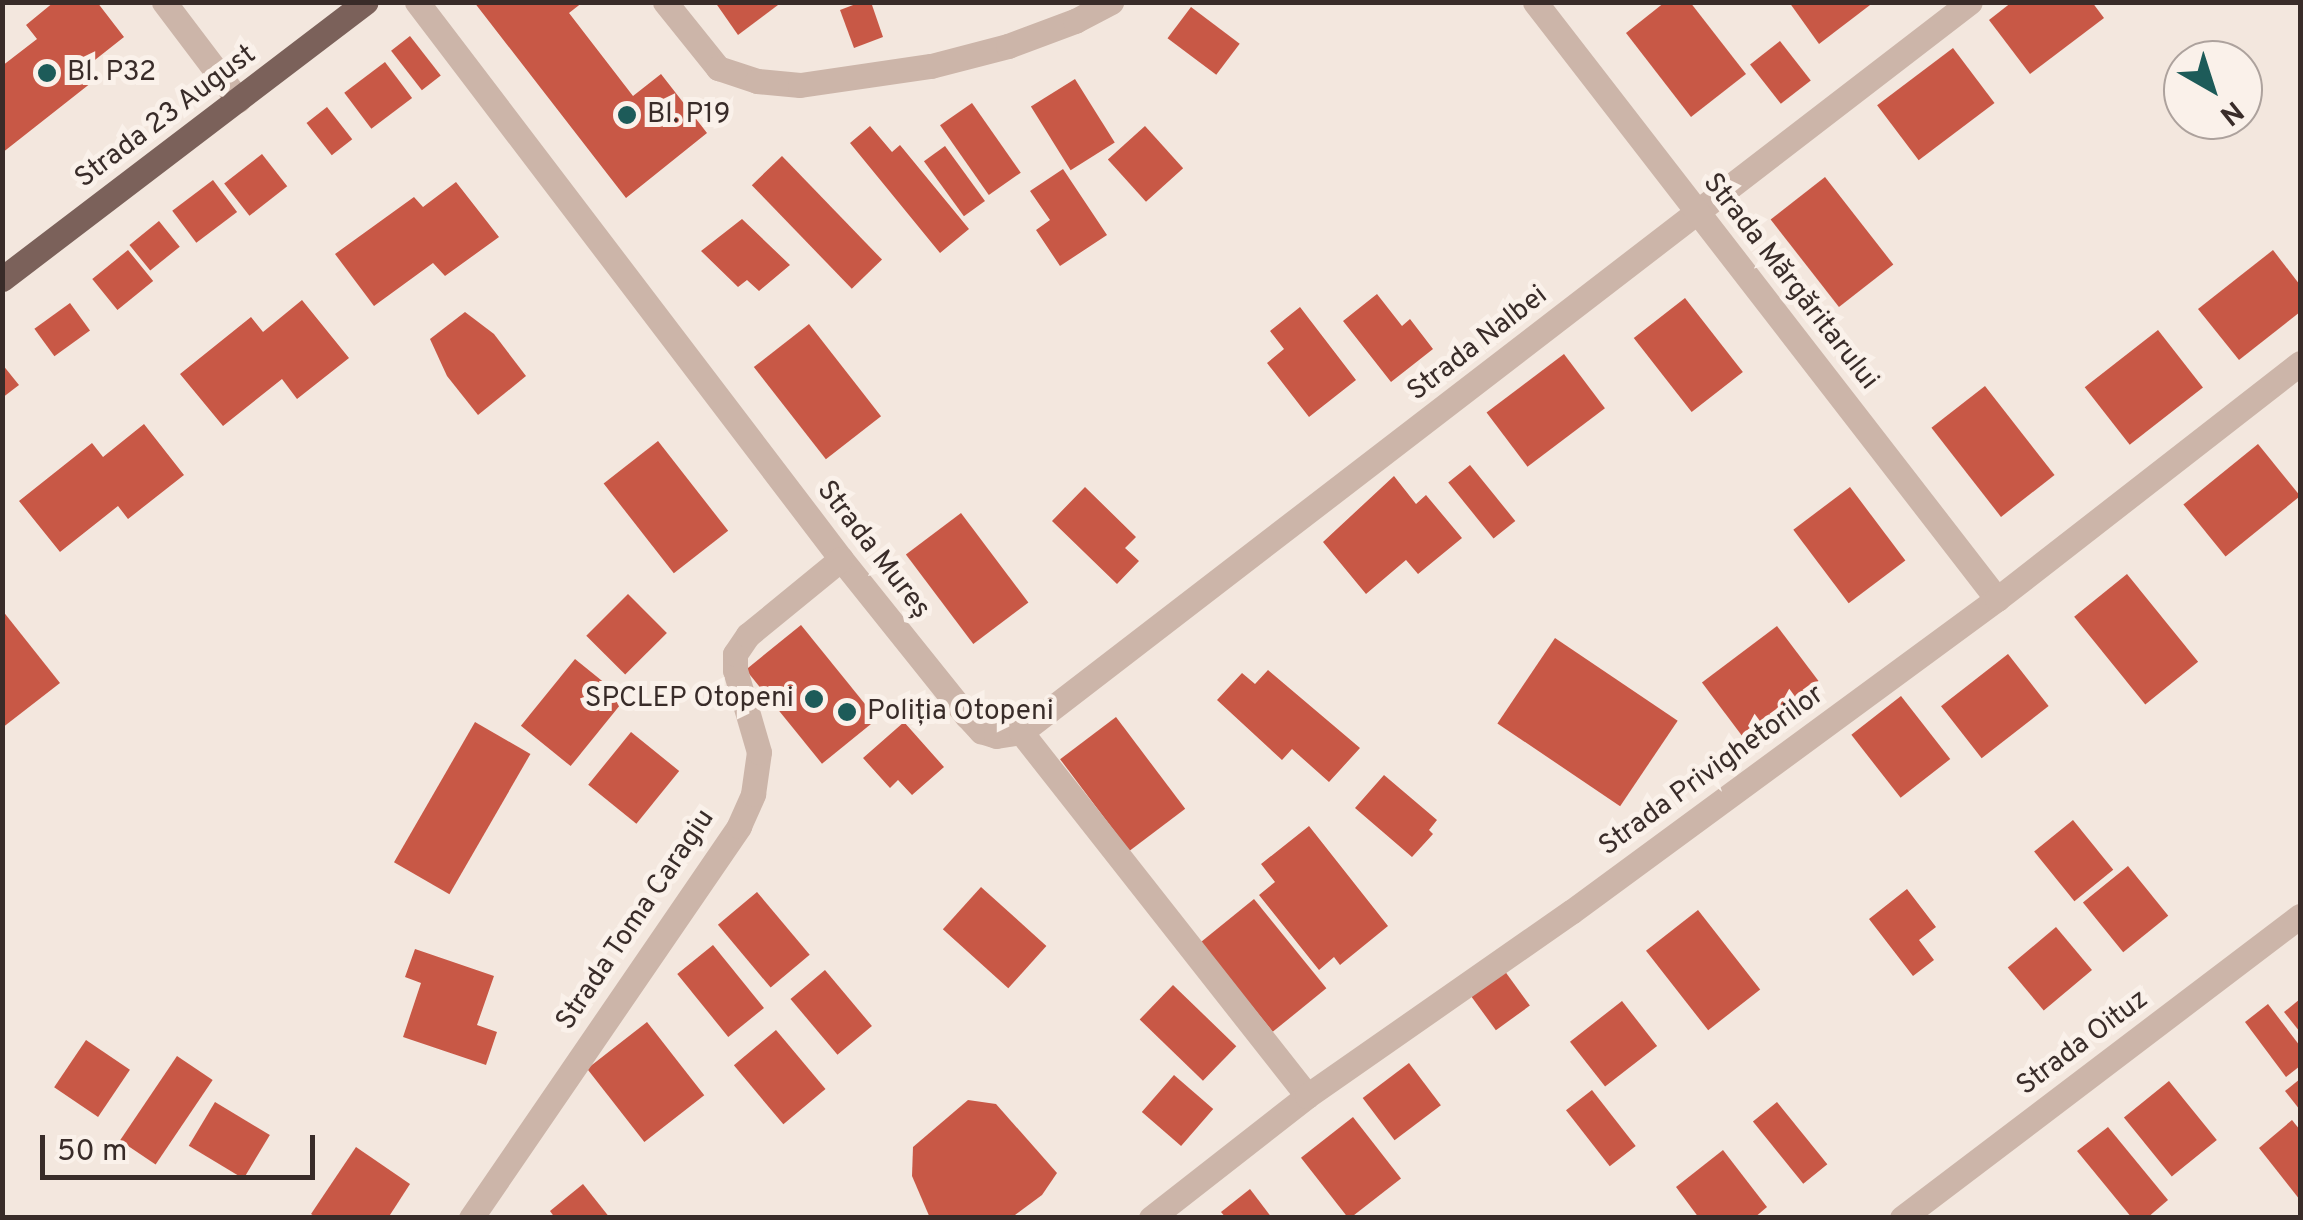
<!DOCTYPE html>
<html>
<head>
<meta charset="utf-8">
<style>
  body { margin:0 }
  #map { position:relative; width:2303px; height:1220px; overflow:hidden; background:#f3e7de; font-family:Overpass,sans-serif }
  div>[style] { position:absolute }
  [style*='--x'] { left:calc(var(--x)*1px); top:calc(var(--y)*1px); width:calc(var(--w)*1px); rotate:calc(var(--a)*1deg) }
  .building>* { inset:0; background:#c85846; transform-origin:0 0 }
  .minor>* { height:25px; margin:-12.5px; padding:0 12.5px; transform-origin:12.5px; border-radius:12.5px; background:#ccb5a9 }
  .major>* { height:25px; margin:-12.5px; padding:0 12.5px; transform-origin:12.5px; border-radius:12.5px; background:#7b615a }
  .dots>* { width:28px; height:28px; translate:-50% -50%; box-sizing:border-box; border:5px solid #faf1ea; border-radius:50% }
  span { translate:-50% -50%; white-space:nowrap; text-align:center; line-height:1.15; -webkit-text-stroke:10px #faf1ea; paint-order:stroke }
  .poi-label { font-size:28px; color:#392c29 }
  .left { translate:0 -50%; text-align:left }
  .right { translate:-100% -50%; text-align:right }
  .street-label { font-size:28px; color:#392c29 }
  .frame { position:absolute; inset:0; border:5px solid #392c29; pointer-events:none }
  .north { position:absolute; left:2163px; top:40px; width:100px; height:100px; box-sizing:border-box; background:#faf1ea; border:2px solid #ada29d; border-radius:50%; rotate:141deg; font-size:28px; font-weight:700; line-height:40px; text-align:center; color:#392c29 }
  .north::after { content:''; display:block; margin:auto; width:35px; height:45px; background:#1d5b59; clip-path:polygon(50% 0,100% 100%,50% 72%,0 100%) }
  .scale { position:absolute; left:40px; top:1135px; width:275px; height:45px; box-sizing:border-box; border:5px solid #392c29; border-top:0; padding-left:12px; font-size:30px; line-height:35px; white-space:nowrap; color:#392c29; -webkit-text-stroke:8px #faf1ea; paint-order:stroke }
</style>
</head>
<body>
<div id="map">
  <div class="building">
    <i style="clip-path:polygon(54px 2px,97px 2px,124px 37px,86px 67px,96px 79px,2px 153px,2px 66px,37px 39px,26px 25px)"></i>
    <i style="clip-path:polygon(474px 2px,583px 2px,569px 13px,633px 96px,661px 74px,707px 133px,626px 198px)"></i>
    <i style="clip-path:polygon(715px 2px,782px 2px,738px 35px)"></i>
    <i style="clip-path:polygon(861px 2px,871px 2px,883px 37px,854px 48px,840px 10px)"></i>
    <i style="clip-path:polygon(1665px 2px,1690px 2px,1746px 74px,1691px 117px,1626px 33px)"></i>
    <i style="clip-path:polygon(1789px 2px,1874px 2px,1819px 44px)"></i>
    <i style="clip-path:polygon(2012px 2px,2092px 2px,2104px 18px,2030px 74px,1989px 20px)"></i>
    <i style="left:1191px;top:7px;width:61px;height:39px;rotate:37deg"></i>
    <i style="left:410px;top:36px;width:50px;height:24px;rotate:52deg"></i>
    <i style="left:1780px;top:41px;width:50px;height:38px;rotate:52deg"></i>
    <i style="left:1953px;top:48px;width:69px;height:95px;rotate:53deg"></i>
    <i style="left:385px;top:62px;width:45px;height:51px;rotate:53deg"></i>
    <i style="left:1075px;top:79px;width:75px;height:52px;rotate:58deg"></i>
    <i style="left:972px;top:103px;width:85px;height:39px;rotate:55deg"></i>
    <i style="left:327px;top:107px;width:41px;height:26px;rotate:52deg"></i>
    <i style="clip-path:polygon(870px 126px,892px 152px,900px 145px,969px 229px,940px 253px,850px 143px)"></i>
    <i style="left:1145px;top:126px;width:57px;height:50px;rotate:48deg"></i>
    <i style="left:945px;top:146px;width:68px;height:26px;rotate:54deg"></i>
    <i style="left:262px;top:154px;width:41px;height:48px;rotate:52deg"></i>
    <i style="left:782px;top:156px;width:144px;height:42px;rotate:46deg"></i>
    <i style="clip-path:polygon(1063px 169px,1107px 235px,1060px 266px,1036px 230px,1050px 220px,1030px 191px)"></i>
    <i style="left:1825px;top:177px;width:111px;height:69px;rotate:52deg"></i>
    <i style="left:213px;top:180px;width:40px;height:51px;rotate:53deg"></i>
    <i style="clip-path:polygon(456px 182px,499px 237px,445px 276px,433px 263px,374px 306px,335px 254px,414px 197px,423px 207px)"></i>
    <i style="clip-path:polygon(742px 219px,790px 265px,759px 291px,747px 280px,738px 287px,701px 251px)"></i>
    <i style="left:159px;top:221px;width:33px;height:38px;rotate:51deg"></i>
    <i style="left:128px;top:250px;width:40px;height:46px;rotate:51deg"></i>
    <i style="clip-path:polygon(2273px 250px,2300px 285px,2300px 312px,2239px 360px,2198px 309px)"></i>
    <i style="clip-path:polygon(1377px 294px,1402px 326px,1410px 319px,1433px 349px,1391px 382px,1343px 321px)"></i>
    <i style="left:1685px;top:298px;width:94px;height:65px;rotate:52deg"></i>
    <i style="clip-path:polygon(302px 300px,349px 358px,297px 399px,282px 379px,223px 426px,180px 374px,251px 317px,263px 332px)"></i>
    <i style="left:70px;top:303px;width:34px;height:44px;rotate:54deg"></i>
    <i style="clip-path:polygon(1300px 307px,1356px 380px,1309px 417px,1267px 363px,1284px 349px,1270px 331px)"></i>
    <i style="clip-path:polygon(465px 312px,494px 334px,526px 376px,478px 415px,447px 376px,430px 339px)"></i>
    <i style="left:809px;top:324px;width:117px;height:70px;rotate:52deg"></i>
    <i style="left:2158px;top:330px;width:73px;height:93px;rotate:52deg"></i>
    <i style="left:1564px;top:354px;width:68px;height:97px;rotate:53deg"></i>
    <i style="clip-path:polygon(2px 364px,19px 385px,2px 398px)"></i>
    <i style="left:1985px;top:386px;width:113px;height:68px;rotate:52deg"></i>
    <i style="clip-path:polygon(144px 424px,184px 475px,128px 519px,118px 506px,60px 552px,19px 501px,92px 443px,103px 457px)"></i>
    <i style="left:658px;top:441px;width:114px;height:69px;rotate:52deg"></i>
    <i style="left:2258px;top:444px;width:67px;height:96px;rotate:51deg"></i>
    <i style="left:1470px;top:465px;width:72px;height:28px;rotate:51deg"></i>
    <i style="clip-path:polygon(1394px 476px,1416px 504px,1426px 495px,1462px 538px,1418px 574px,1406px 560px,1366px 594px,1323px 542px)"></i>
    <i style="clip-path:polygon(1085px 487px,1136px 537px,1125px 548px,1139px 561px,1117px 584px,1052px 521px)"></i>
    <i style="left:1850px;top:487px;width:92px;height:71px;rotate:53deg"></i>
    <i style="left:961px;top:513px;width:112px;height:69px;rotate:53deg"></i>
    <i style="left:2127px;top:574px;width:113px;height:68px;rotate:51deg"></i>
    <i style="left:628px;top:594px;width:55px;height:59px;rotate:45deg"></i>
    <i style="clip-path:polygon(2px 610px,60px 683px,2px 728px)"></i>
    <i style="left:801px;top:625px;width:121px;height:71px;rotate:51deg"></i>
    <i style="left:1777px;top:626px;width:69px;height:94px;rotate:53deg"></i>
    <i style="left:1555px;top:638px;width:148px;height:103px;rotate:34deg"></i>
    <i style="left:2008px;top:654px;width:66px;height:85px;rotate:52deg"></i>
    <i style="left:575px;top:659px;width:64px;height:86px;rotate:39deg"></i>
    <i style="clip-path:polygon(1268px 670px,1360px 748px,1329px 782px,1292px 749px,1282px 760px,1217px 700px,1242px 673px,1255px 684px)"></i>
    <i style="left:1901px;top:696px;width:80px;height:63px;rotate:52deg"></i>
    <i style="left:1116px;top:717px;width:115px;height:70px;rotate:53deg"></i>
    <i style="left:475px;top:722px;width:64px;height:162px;rotate:30deg"></i>
    <i style="clip-path:polygon(904px 722px,944px 767px,912px 795px,898px 780px,890px 788px,863px 758px)"></i>
    <i style="left:631px;top:732px;width:62px;height:68px;rotate:39deg"></i>
    <i style="clip-path:polygon(1384px 775px,1437px 820px,1429px 830px,1433px 834px,1412px 857px,1355px 808px)"></i>
    <i style="left:2073px;top:820px;width:64px;height:50px;rotate:51deg"></i>
    <i style="clip-path:polygon(1309px 826px,1388px 926px,1340px 965px,1334px 957px,1319px 970px,1259px 895px,1275px 882px,1261px 864px)"></i>
    <i style="left:2128px;top:866px;width:64px;height:58px;rotate:51deg"></i>
    <i style="left:981px;top:887px;width:88px;height:57px;rotate:42deg"></i>
    <i style="clip-path:polygon(1907px 889px,1936px 927px,1919px 940px,1934px 960px,1913px 976px,1869px 919px)"></i>
    <i style="left:757px;top:892px;width:82px;height:51px;rotate:50deg"></i>
    <i style="left:1254px;top:899px;width:115px;height:69px;rotate:51deg"></i>
    <i style="left:1698px;top:910px;width:101px;height:66px;rotate:52deg"></i>
    <i style="left:2056px;top:927px;width:56px;height:63px;rotate:50deg"></i>
    <i style="left:713px;top:945px;width:81px;height:46px;rotate:51deg"></i>
    <i style="clip-path:polygon(415px 949px,494px 976px,477px 1025px,497px 1032px,486px 1065px,403px 1037px,421px 983px,405px 977px)"></i>
    <i style="left:825px;top:970px;width:73px;height:45px;rotate:50deg"></i>
    <i style="left:1504px;top:970px;width:44px;height:42px;rotate:54deg"></i>
    <i style="left:1173px;top:985px;width:88px;height:48px;rotate:44deg"></i>
    <i style="clip-path:polygon(2300px 999px,2300px 1032px,2284px 1012px)"></i>
    <i style="left:1622px;top:1001px;width:57px;height:66px;rotate:52deg"></i>
    <i style="clip-path:polygon(2268px 1004px,2300px 1046px,2300px 1066px,2286px 1077px,2245px 1022px)"></i>
    <i style="left:647px;top:1022px;width:93px;height:76px;rotate:52deg"></i>
    <i style="left:776px;top:1030px;width:77px;height:55px;rotate:50deg"></i>
    <i style="left:86px;top:1040px;width:53px;height:57px;rotate:34deg"></i>
    <i style="left:177px;top:1056px;width:43px;height:102px;rotate:34deg"></i>
    <i style="left:1409px;top:1063px;width:53px;height:58px;rotate:53deg"></i>
    <i style="left:1174px;top:1075px;width:52px;height:49px;rotate:41deg"></i>
    <i style="clip-path:polygon(2300px 1079px,2300px 1110px,2285px 1091px)"></i>
    <i style="left:2169px;top:1081px;width:76px;height:58px;rotate:51deg"></i>
    <i style="left:1592px;top:1090px;width:71px;height:33px;rotate:52deg"></i>
    <i style="clip-path:polygon(968px 1100px,996px 1104px,1057px 1173px,1042px 1195px,1011px 1218px,930px 1218px,912px 1176px,913px 1147px)"></i>
    <i style="left:215px;top:1102px;width:64px;height:51px;rotate:31deg"></i>
    <i style="left:1777px;top:1102px;width:80px;height:31px;rotate:51deg"></i>
    <i style="left:1353px;top:1117px;width:78px;height:66px;rotate:52deg"></i>
    <i style="clip-path:polygon(2292px 1120px,2300px 1130px,2300px 1200px,2259px 1148px)"></i>
    <i style="clip-path:polygon(2108px 1127px,2168px 1200px,2147px 1218px,2132px 1218px,2077px 1151px)"></i>
    <i style="clip-path:polygon(356px 1147px,410px 1184px,388px 1218px,317px 1218px,311px 1214px)"></i>
    <i style="clip-path:polygon(1723px 1150px,1767px 1207px,1754px 1218px,1699px 1218px,1676px 1187px)"></i>
    <i style="clip-path:polygon(583px 1184px,610px 1218px,555px 1218px,550px 1211px)"></i>
    <i style="clip-path:polygon(1250px 1189px,1272px 1218px,1226px 1218px,1221px 1212px)"></i>
  </div>
  <div class="minor">
    <i style="--x:164;--y:2;--w:123;--a:52.9"></i>
    <i style="--x:417;--y:2;--w:700;--a:52.72"></i>
    <i style="--x:841;--y:559;--w:201;--a:51.3"></i>
    <i style="--x:967;--y:716;--w:21;--a:47"></i>
    <i style="--x:981;--y:731;--w:16;--a:18"></i>
    <i style="--x:996;--y:736;--w:25;--a:-9"></i>
    <i style="--x:1021;--y:732;--w:1197;--a:-37.57"></i>
    <i style="--x:665;--y:2;--w:85;--a:51.2"></i>
    <i style="--x:718;--y:68;--w:41;--a:18.4"></i>
    <i style="--x:757;--y:81;--w:43;--a:5.3"></i>
    <i style="--x:800;--y:85;--w:132;--a:-8.3"></i>
    <i style="--x:931;--y:66;--w:80;--a:-14.6"></i>
    <i style="--x:1008;--y:46;--w:72;--a:-20.5"></i>
    <i style="--x:1075;--y:21;--w:41;--a:-27.8"></i>
    <i style="--x:1535;--y:2;--w:755;--a:52.26"></i>
    <i style="--x:1021;--y:732;--w:463;--a:51.8"></i>
    <i style="--x:471;--y:1218;--w:475;--a:-55.6"></i>
    <i style="--x:739;--y:826;--w:35;--a:-66"></i>
    <i style="--x:753;--y:794;--w:42;--a:-81.9"></i>
    <i style="--x:759;--y:752;--w:85;--a:-106.3"></i>
    <i style="--x:735;--y:670;--w:16;--a:-90"></i>
    <i style="--x:735;--y:654;--w:23;--a:-56"></i>
    <i style="--x:748;--y:635;--w:120;--a:-39.3"></i>
    <i style="--x:1151;--y:1218;--w:198;--a:-38"></i>
    <i style="--x:1307;--y:1096;--w:322;--a:-34.9"></i>
    <i style="--x:1571;--y:912;--w:529;--a:-36.31"></i>
    <i style="--x:1997;--y:599;--w:384;--a:-37.9"></i>
    <i style="--x:1902;--y:1218;--w:500;--a:-37.2"></i>
  </div>
  <div class="major">
    <i style="--x:2;--y:279;--w:457;--a:-37.3"></i>
  </div>
  <div class="dots">
    <i style="left:47px;top:73px;background:#1d5b59"></i>
    <i style="left:627px;top:115px;background:#1d5b59"></i>
    <i style="left:814px;top:699px;background:#1d5b59"></i>
    <i style="left:847px;top:712px;background:#1d5b59"></i>
  </div>
  <div class="poi-label">
    <span class="left" style="left:67px;top:73px">Bl. P32</span>
    <span class="left" style="left:647px;top:115px">Bl. P19</span>
    <span class="right" style="left:794px;top:699px">SPCLEP Otopeni</span>
    <span class="left" style="left:867px;top:712px">Poliția Otopeni</span>
  </div>
  <div class="street-label">
    <span style="left:166px;top:117px;rotate:-37deg">Strada 23 August</span>
    <span style="left:1790px;top:282px;rotate:52deg">Strada Mărgăritarului</span>
    <span style="left:1478px;top:344px;rotate:-38deg">Strada Nalbei</span>
    <span style="left:873px;top:550px;rotate:52deg">Strada Mureș</span>
    <span style="left:1712px;top:771px;rotate:-36deg">Strada Privighetorilor</span>
    <span style="left:636px;top:920px;rotate:-56deg">Strada Toma Caragiu</span>
    <span style="left:2083px;top:1043px;rotate:-37deg">Strada Oituz</span>
  </div>
  <div class="frame"></div>
  <div class="north">N</div>
  <div class="scale">50 m</div>
</div>
</body>
</html>
